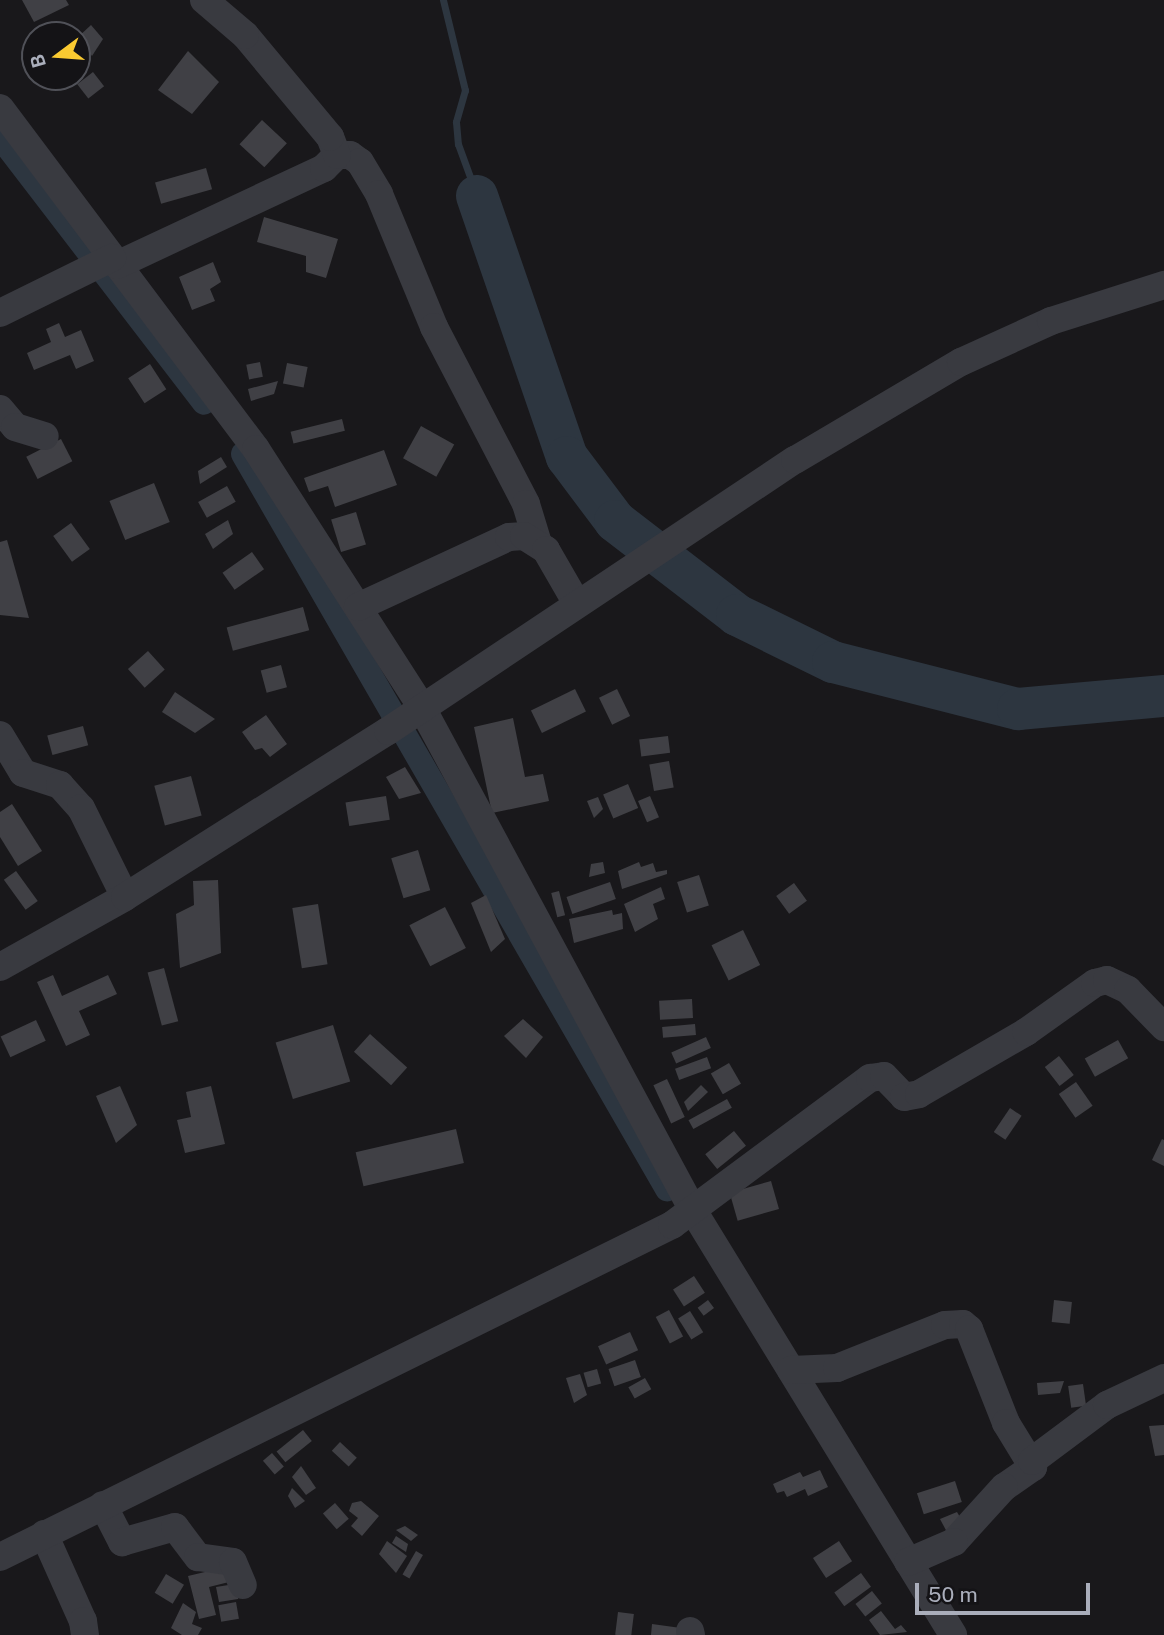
<!DOCTYPE html>
<html>
<head>
<meta charset="utf-8">
<style>
  body { margin:0 }
  #map { position:relative; width:1164px; height:1635px; overflow:hidden; background:#19181b; font-family:"Public Sans",sans-serif }
  div>[style] { position:absolute }
  [style*='--x'] { left:calc(var(--x)*1px); top:calc(var(--y)*1px); width:calc(var(--w)*1px); rotate:calc(var(--a)*1deg) }
  .stream>* { height:7px; margin:-3.5px; padding:0 3.5px; transform-origin:3.5px; border-radius:3.5px; background:#2d3640 }
  .canal>* { height:24px; margin:-12px; padding:0 12px; transform-origin:12px; border-radius:12px; background:#2d3640 }
  .river>* { height:42px; margin:-21px; padding:0 21px; transform-origin:21px; border-radius:21px; background:#2d3640 }
  .building>* { inset:0; background:#404045; transform-origin:0 0 }
  .minor>* { height:28px; margin:-14px; padding:0 14px; transform-origin:14px; border-radius:14px; background:#393a40 }
  span { translate:-50% -50%; white-space:nowrap; text-align:center; line-height:1.15; -webkit-text-stroke:5px #141316; paint-order:stroke }
  .north { position:absolute; left:21px; top:21px; width:70px; height:70px; box-sizing:border-box; background:#141316; border:2px solid #505158; border-radius:50%; rotate:254deg; font-size:19px; font-weight:700; line-height:28px; text-align:center; color:#aaaebb }
  .north::after { content:''; display:block; margin:auto; width:24px; height:32px; background:#faca31; clip-path:polygon(50% 0,100% 100%,50% 72%,0 100%) }
  .scale { position:absolute; left:915px; top:1583px; width:175px; height:32px; box-sizing:border-box; border:4px solid #aaaebb; border-top:0; padding-left:9px; font-size:21px; line-height:24px; white-space:nowrap; color:#aaaebb; -webkit-text-stroke:5px #141316; paint-order:stroke }
</style>
</head>
<body>
<div id="map">
  <div class="stream">
    <i style="--x:443;--y:0;--w:93;--a:76.3"></i>
    <i style="--x:465;--y:90;--w:33;--a:106"></i>
    <i style="--x:456;--y:122;--w:22;--a:85"></i>
    <i style="--x:458;--y:144;--w:55;--a:69.9"></i>
  </div>
  <div class="canal">
    <i style="--x:0;--y:137;--w:335;--a:52.5"></i>
    <i style="--x:243;--y:454;--w:849;--a:60.02"></i>
  </div>
  <div class="river">
    <i style="--x:477;--y:196;--w:276;--a:71"></i>
    <i style="--x:567;--y:457;--w:80;--a:53.1"></i>
    <i style="--x:615;--y:521;--w:154;--a:37.6"></i>
    <i style="--x:737;--y:615;--w:107;--a:26.1"></i>
    <i style="--x:833;--y:662;--w:191;--a:14.3"></i>
    <i style="--x:1018;--y:709;--w:147;--a:-5.1"></i>
  </div>
  <div class="building">
    <i style="clip-path:polygon(22px 0,66px 0,69px 5px,34px 22px)"></i>
    <i style="clip-path:polygon(91px 25px,103px 39px,92px 56px,77px 38px)"></i>
    <i style="clip-path:polygon(188px 51px,219px 82px,192px 114px,158px 90px)"></i>
    <i style="left:93px;top:72px;width:18px;height:20px;rotate:52deg"></i>
    <i style="left:262px;top:120px;width:34px;height:33px;rotate:43deg"></i>
    <i style="left:206px;top:168px;width:22px;height:53px;rotate:74deg"></i>
    <i style="clip-path:polygon(264px 217px,338px 239px,326px 278px,306px 272px,306px 256px,257px 242px)"></i>
    <i style="clip-path:polygon(213px 262px,221px 282px,210px 289px,215px 301px,192px 310px,179px 277px)"></i>
    <i style="clip-path:polygon(59px 323px,65px 337px,81px 330px,94px 361px,76px 369px,70px 355px,34px 370px,27px 353px,51px 342px,46px 329px)"></i>
    <i style="left:260px;top:362px;width:15px;height:14px;rotate:79deg"></i>
    <i style="left:287px;top:363px;width:21px;height:21px;rotate:11deg"></i>
    <i style="left:150px;top:364px;width:30px;height:26px;rotate:57deg"></i>
    <i style="clip-path:polygon(278px 381px,274px 394px,251px 401px,248px 389px)"></i>
    <i style="left:342px;top:419px;width:12px;height:53px;rotate:76deg"></i>
    <i style="left:421px;top:426px;width:38px;height:37px;rotate:29deg"></i>
    <i style="left:61px;top:439px;width:25px;height:39px;rotate:63deg"></i>
    <i style="clip-path:polygon(384px 450px,397px 485px,335px 507px,328px 486px,309px 492px,304px 478px)"></i>
    <i style="clip-path:polygon(221px 457px,227px 467px,200px 484px,198px 471px)"></i>
    <i style="left:154px;top:483px;width:42px;height:48px;rotate:68deg"></i>
    <i style="left:227px;top:486px;width:18px;height:33px;rotate:61deg"></i>
    <i style="left:356px;top:512px;width:34px;height:26px;rotate:73deg"></i>
    <i style="clip-path:polygon(228px 520px,233px 534px,213px 549px,205px 534px)"></i>
    <i style="left:71px;top:523px;width:32px;height:22px;rotate:54deg"></i>
    <i style="clip-path:polygon(7px 540px,29px 618px,0 615px,0 542px)"></i>
    <i style="left:252px;top:552px;width:21px;height:36px;rotate:55deg"></i>
    <i style="left:303px;top:607px;width:24px;height:79px;rotate:75deg"></i>
    <i style="left:148px;top:651px;width:25px;height:27px;rotate:48deg"></i>
    <i style="left:281px;top:665px;width:23px;height:21px;rotate:75deg"></i>
    <i style="left:575px;top:689px;width:25px;height:49px;rotate:64deg"></i>
    <i style="left:617px;top:689px;width:30px;height:20px;rotate:64deg"></i>
    <i style="clip-path:polygon(175px 692px,215px 719px,195px 733px,162px 712px)"></i>
    <i style="clip-path:polygon(266px 715px,287px 744px,270px 757px,262px 748px,255px 750px,242px 732px)"></i>
    <i style="clip-path:polygon(513px 718px,525px 777px,543px 774px,549px 801px,492px 813px,474px 727px)"></i>
    <i style="left:83px;top:726px;width:20px;height:37px;rotate:75deg"></i>
    <i style="left:668px;top:736px;width:17px;height:29px;rotate:83deg"></i>
    <i style="left:669px;top:761px;width:27px;height:20px;rotate:80deg"></i>
    <i style="clip-path:polygon(405px 767px,421px 793px,399px 799px,386px 777px)"></i>
    <i style="left:191px;top:776px;width:41px;height:38px;rotate:75deg"></i>
    <i style="left:628px;top:784px;width:26px;height:27px;rotate:67deg"></i>
    <i style="left:386px;top:796px;width:24px;height:41px;rotate:81deg"></i>
    <i style="left:650px;top:796px;width:23px;height:13px;rotate:67deg"></i>
    <i style="clip-path:polygon(598px 797px,603px 809px,594px 818px,587px 801px)"></i>
    <i style="clip-path:polygon(12px 804px,42px 851px,18px 866px,0 837px,0 812px)"></i>
    <i style="left:418px;top:850px;width:42px;height:28px;rotate:73deg"></i>
    <i style="clip-path:polygon(603px 862px,605px 873px,589px 877px,591px 864px)"></i>
    <i style="clip-path:polygon(639px 862px,641px 867px,653px 863px,656px 872px,667px 870px,667px 874px,622px 889px,618px 871px)"></i>
    <i style="left:16px;top:871px;width:37px;height:15px;rotate:54deg"></i>
    <i style="left:699px;top:875px;width:32px;height:23px;rotate:72deg"></i>
    <i style="clip-path:polygon(218px 880px,221px 953px,180px 968px,176px 914px,194px 905px,193px 881px)"></i>
    <i style="left:610px;top:882px;width:18px;height:46px;rotate:71deg"></i>
    <i style="left:794px;top:883px;width:22px;height:22px;rotate:54deg"></i>
    <i style="clip-path:polygon(661px 887px,665px 899px,653px 904px,658px 919px,635px 932px,624px 904px)"></i>
    <i style="left:559px;top:891px;width:25px;height:8px;rotate:76deg"></i>
    <i style="clip-path:polygon(486px 895px,505px 939px,491px 952px,471px 903px)"></i>
    <i style="left:318px;top:904px;width:61px;height:26px;rotate:81deg"></i>
    <i style="left:445px;top:907px;width:46px;height:40px;rotate:63deg"></i>
    <i style="clip-path:polygon(612px 910px,613px 915px,622px 913px,623px 929px,574px 943px,569px 919px)"></i>
    <i style="left:743px;top:930px;width:39px;height:35px;rotate:64deg"></i>
    <i style="left:164px;top:968px;width:55px;height:17px;rotate:75deg"></i>
    <i style="clip-path:polygon(53px 975px,62px 996px,108px 975px,117px 994px,79px 1011px,90px 1035px,66px 1046px,37px 982px)"></i>
    <i style="left:692px;top:999px;width:19px;height:33px;rotate:87deg"></i>
    <i style="clip-path:polygon(523px 1019px,543px 1037px,526px 1058px,504px 1036px)"></i>
    <i style="left:36px;top:1020px;width:23px;height:39px;rotate:65deg"></i>
    <i style="left:695px;top:1024px;width:11px;height:33px;rotate:85deg"></i>
    <i style="left:333px;top:1025px;width:59px;height:60px;rotate:73deg"></i>
    <i style="left:370px;top:1034px;width:50px;height:24px;rotate:42deg"></i>
    <i style="left:706px;top:1037px;width:12px;height:38px;rotate:66deg"></i>
    <i style="left:1118px;top:1040px;width:21px;height:38px;rotate:61deg"></i>
    <i style="left:1059px;top:1056px;width:24px;height:18px;rotate:52deg"></i>
    <i style="left:707px;top:1057px;width:12px;height:34px;rotate:70deg"></i>
    <i style="left:729px;top:1063px;width:24px;height:21px;rotate:60deg"></i>
    <i style="left:667px;top:1079px;width:42px;height:15px;rotate:65deg"></i>
    <i style="left:1076px;top:1082px;width:29px;height:21px;rotate:55deg"></i>
    <i style="clip-path:polygon(701px 1085px,708px 1092px,688px 1111px,684px 1102px)"></i>
    <i style="clip-path:polygon(120px 1086px,137px 1125px,116px 1143px,96px 1096px)"></i>
    <i style="clip-path:polygon(211px 1086px,225px 1144px,185px 1153px,177px 1120px,191px 1117px,186px 1092px)"></i>
    <i style="left:727px;top:1099px;width:10px;height:44px;rotate:61deg"></i>
    <i style="left:1010px;top:1108px;width:14px;height:29px;rotate:34deg"></i>
    <i style="left:456px;top:1129px;width:35px;height:103px;rotate:77deg"></i>
    <i style="left:734px;top:1131px;width:19px;height:37px;rotate:51deg"></i>
    <i style="clip-path:polygon(1162px 1139px,1164px 1140px,1164px 1166px,1152px 1160px)"></i>
    <i style="left:771px;top:1181px;width:29px;height:43px;rotate:74deg"></i>
    <i style="left:694px;top:1276px;width:20px;height:25px;rotate:57deg"></i>
    <i style="left:708px;top:1300px;width:10px;height:13px;rotate:53deg"></i>
    <i style="left:1054px;top:1300px;width:18px;height:22px;rotate:6deg"></i>
    <i style="left:669px;top:1310px;width:30px;height:15px;rotate:62deg"></i>
    <i style="left:690px;top:1311px;width:25px;height:14px;rotate:58deg"></i>
    <i style="left:630px;top:1332px;width:20px;height:35px;rotate:66deg"></i>
    <i style="left:635px;top:1360px;width:18px;height:28px;rotate:71deg"></i>
    <i style="left:597px;top:1369px;width:15px;height:14px;rotate:74deg"></i>
    <i style="clip-path:polygon(580px 1374px,587px 1395px,574px 1403px,566px 1378px)"></i>
    <i style="left:645px;top:1378px;width:13px;height:19px;rotate:61deg"></i>
    <i style="clip-path:polygon(1064px 1381px,1060px 1393px,1038px 1395px,1037px 1383px)"></i>
    <i style="left:1083px;top:1384px;width:22px;height:15px;rotate:82deg"></i>
    <i style="clip-path:polygon(1164px 1425px,1164px 1455px,1155px 1456px,1149px 1426px)"></i>
    <i style="left:303px;top:1430px;width:14px;height:34px;rotate:51deg"></i>
    <i style="left:340px;top:1442px;width:23px;height:12px;rotate:43deg"></i>
    <i style="left:272px;top:1453px;width:18px;height:12px;rotate:49deg"></i>
    <i style="clip-path:polygon(301px 1466px,316px 1488px,306px 1495px,292px 1477px)"></i>
    <i style="clip-path:polygon(820px 1470px,828px 1487px,808px 1496px,805px 1489px,787px 1497px,784px 1491px,777px 1493px,773px 1484px,800px 1472px,803px 1477px)"></i>
    <i style="left:955px;top:1481px;width:22px;height:40px;rotate:72deg"></i>
    <i style="clip-path:polygon(292px 1488px,305px 1501px,295px 1508px,288px 1496px)"></i>
    <i style="clip-path:polygon(361px 1501px,379px 1516px,362px 1536px,351px 1526px,358px 1518px,349px 1511px,352px 1503px)"></i>
    <i style="left:335px;top:1503px;width:21px;height:16px;rotate:49deg"></i>
    <i style="clip-path:polygon(957px 1512px,964px 1524px,948px 1534px,940px 1519px)"></i>
    <i style="clip-path:polygon(405px 1526px,418px 1535px,411px 1541px,396px 1530px)"></i>
    <i style="clip-path:polygon(396px 1536px,408px 1544px,406px 1552px,392px 1543px)"></i>
    <i style="clip-path:polygon(387px 1541px,407px 1556px,396px 1573px,379px 1554px)"></i>
    <i style="left:839px;top:1541px;width:24px;height:31px;rotate:57deg"></i>
    <i style="left:416px;top:1551px;width:8px;height:27px;rotate:30deg"></i>
    <i style="clip-path:polygon(226px 1567px,229px 1582px,209px 1587px,216px 1615px,199px 1619px,188px 1576px)"></i>
    <i style="left:861px;top:1573px;width:17px;height:33px;rotate:54deg"></i>
    <i style="left:166px;top:1574px;width:21px;height:22px;rotate:31deg"></i>
    <i style="clip-path:polygon(241px 1583px,238px 1599px,219px 1602px,216px 1587px)"></i>
    <i style="left:872px;top:1591px;width:16px;height:21px;rotate:52deg"></i>
    <i style="left:236px;top:1602px;width:17px;height:18px;rotate:80deg"></i>
    <i style="clip-path:polygon(183px 1603px,196px 1612px,192px 1624px,202px 1628px,198px 1635px,182px 1635px,171px 1628px)"></i>
    <i style="clip-path:polygon(881px 1611px,895px 1629px,901px 1625px,907px 1632px,880px 1635px,869px 1620px)"></i>
    <i style="left:618px;top:1612px;width:16px;height:23px;rotate:7deg"></i>
    <i style="clip-path:polygon(652px 1624px,681px 1628px,680px 1635px,651px 1635px)"></i>
  </div>
  <div class="minor">
    <i style="--x:0;--y:108;--w:426;--a:53.1"></i>
    <i style="--x:256;--y:449;--w:308;--a:57.3"></i>
    <i style="--x:422;--y:708;--w:573;--a:61.65"></i>
    <i style="--x:694;--y:1212;--w:496;--a:58.5"></i>
    <i style="--x:337;--y:155;--w:13;--a:0"></i>
    <i style="--x:350;--y:155;--w:12;--a:35"></i>
    <i style="--x:360;--y:162;--w:37;--a:59"></i>
    <i style="--x:379;--y:194;--w:144;--a:67.5"></i>
    <i style="--x:434;--y:327;--w:199;--a:62.5"></i>
    <i style="--x:526;--y:504;--w:38;--a:73"></i>
    <i style="--x:117;--y:265;--w:229;--a:-25.1"></i>
    <i style="--x:324;--y:168;--w:18;--a:-45"></i>
    <i style="--x:337;--y:155;--w:19;--a:-111"></i>
    <i style="--x:330;--y:137;--w:133;--a:-129.8"></i>
    <i style="--x:245;--y:35;--w:54;--a:-139.5"></i>
    <i style="--x:0;--y:313;--w:125;--a:-26.2"></i>
    <i style="--x:0;--y:409;--w:23;--a:50"></i>
    <i style="--x:15;--y:427;--w:31;--a:17"></i>
    <i style="--x:358;--y:607;--w:166;--a:-24.9"></i>
    <i style="--x:509;--y:537;--w:15;--a:-4"></i>
    <i style="--x:524;--y:536;--w:26;--a:32"></i>
    <i style="--x:546;--y:550;--w:60;--a:60"></i>
    <i style="--x:0;--y:735;--w:44;--a:58.8"></i>
    <i style="--x:23;--y:773;--w:39;--a:18"></i>
    <i style="--x:60;--y:785;--w:31;--a:48"></i>
    <i style="--x:81;--y:808;--w:99;--a:63.7"></i>
    <i style="--x:0;--y:967;--w:143;--a:-29.2"></i>
    <i style="--x:125;--y:897;--w:311;--a:-32.3"></i>
    <i style="--x:388;--y:731;--w:489;--a:-33.7"></i>
    <i style="--x:795;--y:460;--w:193;--a:-30.6"></i>
    <i style="--x:961;--y:362;--w:99;--a:-24.5"></i>
    <i style="--x:1051;--y:321;--w:119;--a:-17.7"></i>
    <i style="--x:791;--y:1370;--w:46;--a:-2.5"></i>
    <i style="--x:837;--y:1368;--w:116;--a:-21.7"></i>
    <i style="--x:945;--y:1325;--w:18;--a:-3"></i>
    <i style="--x:963;--y:1324;--w:8;--a:40"></i>
    <i style="--x:969;--y:1329;--w:101;--a:68.5"></i>
    <i style="--x:1006;--y:1423;--w:52;--a:58.5"></i>
    <i style="--x:1033;--y:1467;--w:35;--a:145"></i>
    <i style="--x:1004;--y:1487;--w:74;--a:132.3"></i>
    <i style="--x:954;--y:1542;--w:50;--a:156.5"></i>
    <i style="--x:1032;--y:1461;--w:94;--a:-36.7"></i>
    <i style="--x:1107;--y:1405;--w:63;--a:-25.3"></i>
    <i style="--x:103;--y:1505;--w:42;--a:62.8"></i>
    <i style="--x:122;--y:1542;--w:55;--a:-15.8"></i>
    <i style="--x:175;--y:1527;--w:38;--a:53"></i>
    <i style="--x:198;--y:1557;--w:35;--a:8"></i>
    <i style="--x:233;--y:1562;--w:25;--a:67"></i>
    <i style="--x:44;--y:1534;--w:95;--a:65.9"></i>
    <i style="--x:83;--y:1621;--w:14;--a:82"></i>
    <i style="--x:0;--y:1557;--w:750;--a:-26.29"></i>
    <i style="--x:672;--y:1225;--w:247;--a:-36.6"></i>
    <i style="--x:870;--y:1078;--w:14;--a:-8"></i>
    <i style="--x:884;--y:1076;--w:29;--a:46"></i>
    <i style="--x:904;--y:1097;--w:15;--a:-11"></i>
    <i style="--x:919;--y:1094;--w:124;--a:-30.1"></i>
    <i style="--x:1026;--y:1032;--w:85;--a:-35.4"></i>
    <i style="--x:1095;--y:983;--w:12;--a:-14"></i>
    <i style="--x:1107;--y:980;--w:23;--a:25"></i>
    <i style="--x:1128;--y:990;--w:52;--a:45.8"></i>
    <i style="--x:690;--y:1631;--w:4;--a:76"></i>
  </div>
  <div class="north">B</div>
  <div class="scale">50 m</div>
</div>
</body>
</html>
